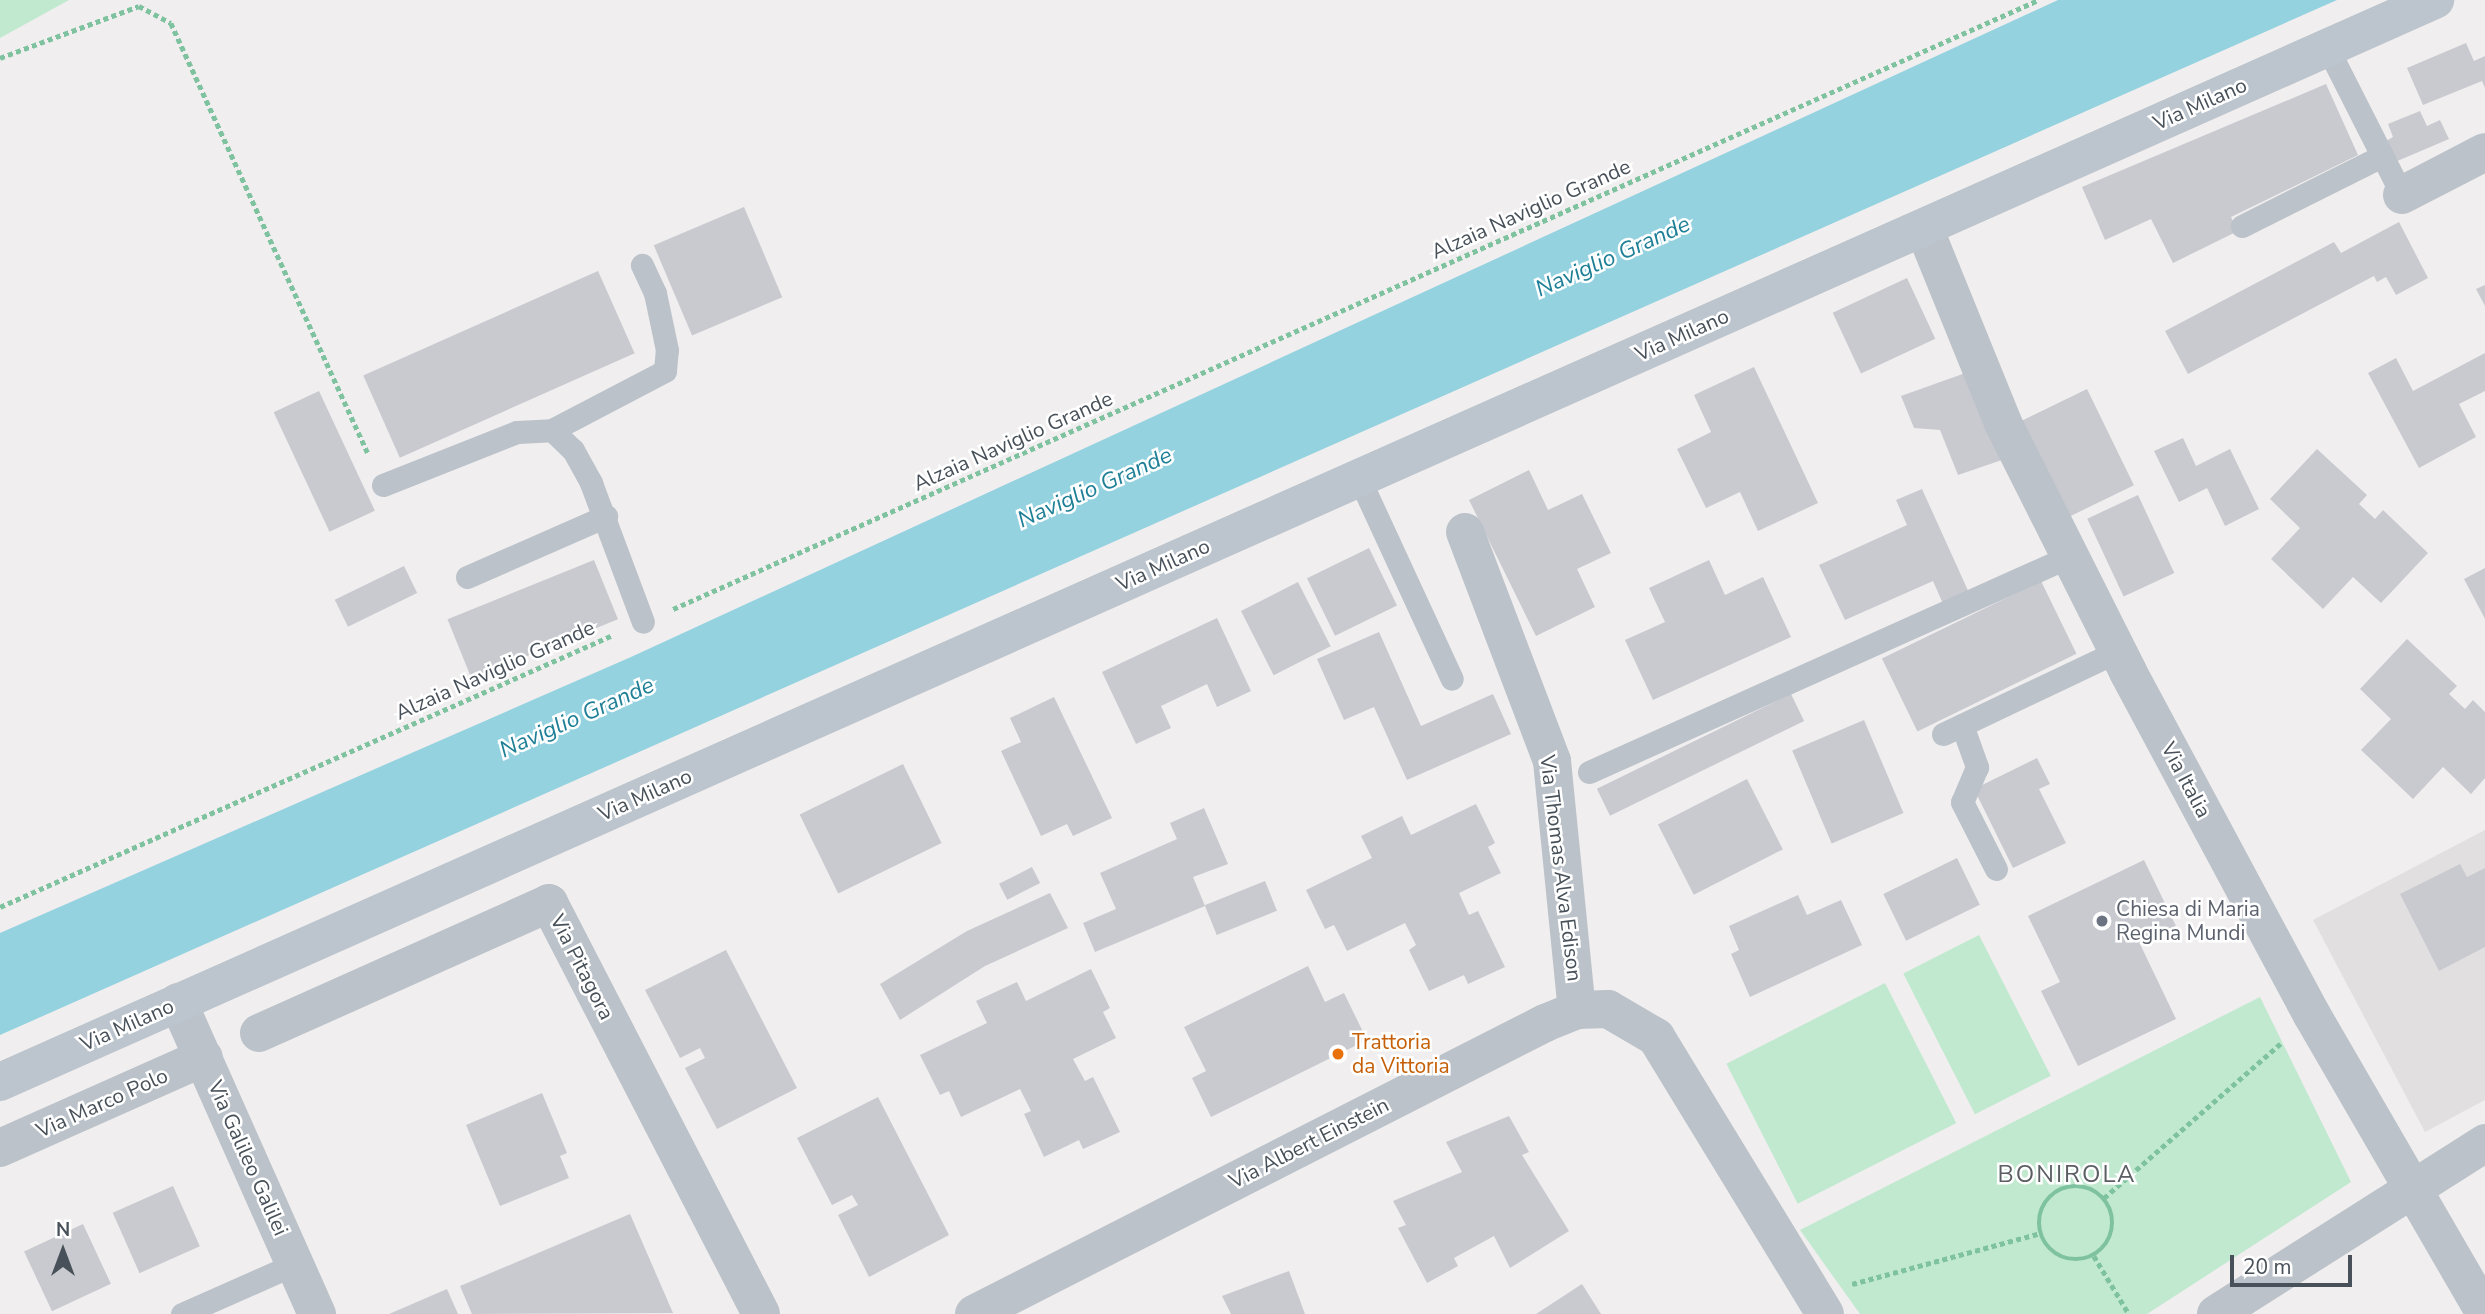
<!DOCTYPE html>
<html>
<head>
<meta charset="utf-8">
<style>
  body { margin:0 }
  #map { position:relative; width:2485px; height:1314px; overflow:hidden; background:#f0eeee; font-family:"Nunito Sans",sans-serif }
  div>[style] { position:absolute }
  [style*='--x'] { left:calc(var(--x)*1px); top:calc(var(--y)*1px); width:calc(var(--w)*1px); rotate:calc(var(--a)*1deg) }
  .education>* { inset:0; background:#e1dfdf }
  .green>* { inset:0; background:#c1e9d0; transform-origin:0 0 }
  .water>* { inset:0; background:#94d2e0 }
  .building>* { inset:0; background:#c9cad0; transform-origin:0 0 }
  .path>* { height:4.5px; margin-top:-2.25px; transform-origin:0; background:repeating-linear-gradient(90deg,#7ec29f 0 5px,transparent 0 8.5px) }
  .path>.ring { margin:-2.25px; padding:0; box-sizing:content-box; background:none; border:4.5px solid #7ec29f; border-radius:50% }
  .lane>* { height:23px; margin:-11.5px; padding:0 11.5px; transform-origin:11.5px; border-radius:11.5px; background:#bbc2c9 }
  .street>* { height:38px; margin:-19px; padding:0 19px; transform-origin:19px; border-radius:19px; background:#bbc2c9 }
  .secondary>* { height:38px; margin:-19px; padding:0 19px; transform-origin:19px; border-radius:19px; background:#bcc4cd }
  .dots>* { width:19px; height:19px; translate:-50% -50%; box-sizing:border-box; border:4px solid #fff; border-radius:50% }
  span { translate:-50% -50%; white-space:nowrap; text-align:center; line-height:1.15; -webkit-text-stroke:5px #fff; paint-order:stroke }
  .street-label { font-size:21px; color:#485159 }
  .worship-label { font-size:21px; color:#5b616d }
  .left { translate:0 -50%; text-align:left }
  .food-label { font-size:21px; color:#c56008 }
  .water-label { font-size:23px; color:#1e7f96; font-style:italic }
  .quarter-label { font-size:24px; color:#5b5e62; letter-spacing:2px }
  .north { position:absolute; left:28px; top:1216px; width:70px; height:70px; -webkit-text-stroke:5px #fff; paint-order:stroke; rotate:0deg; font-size:19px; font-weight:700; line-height:28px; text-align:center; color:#485159 }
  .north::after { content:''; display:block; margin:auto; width:24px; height:32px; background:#485159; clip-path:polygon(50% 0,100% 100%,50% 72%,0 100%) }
  .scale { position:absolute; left:2230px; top:1255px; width:122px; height:32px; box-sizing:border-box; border:4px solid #485159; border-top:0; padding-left:9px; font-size:21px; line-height:24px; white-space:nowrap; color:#485159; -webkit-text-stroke:5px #fff; paint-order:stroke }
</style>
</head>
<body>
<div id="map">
  <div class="education">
    <i style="clip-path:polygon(2485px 830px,2485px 1100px,2425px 1132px,2313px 920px)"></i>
  </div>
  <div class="green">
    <i style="clip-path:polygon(0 0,69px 0,0 38px)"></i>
    <i style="left:1979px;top:935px;width:158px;height:85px;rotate:63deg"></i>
    <i style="left:1885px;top:983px;width:157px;height:178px;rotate:63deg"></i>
    <i style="clip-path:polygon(2260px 997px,2351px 1182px,2147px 1314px,1860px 1314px,1800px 1230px)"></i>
  </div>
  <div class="water">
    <i style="clip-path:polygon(2058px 0,2337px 0,0 1035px,0 933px,631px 657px)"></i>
  </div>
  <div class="building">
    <i style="clip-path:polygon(2466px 43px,2474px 61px,2485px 56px,2485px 88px,2482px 81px,2423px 105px,2407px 68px)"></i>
    <i style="clip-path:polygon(2326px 84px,2358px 155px,2231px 217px,2238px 231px,2173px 263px,2151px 219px,2105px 240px,2082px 187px)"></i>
    <i style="clip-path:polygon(2420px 111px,2427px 126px,2440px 120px,2449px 139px,2395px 162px,2386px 141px,2393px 137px,2388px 124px)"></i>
    <i style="left:744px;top:207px;width:98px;height:98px;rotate:67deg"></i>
    <i style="clip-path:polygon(2399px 222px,2428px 278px,2396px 295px,2386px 277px,2377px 282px,2374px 276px,2188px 374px,2165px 331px,2334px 242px,2341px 253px)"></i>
    <i style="left:598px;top:271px;width:90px;height:257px;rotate:66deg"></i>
    <i style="left:1907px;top:278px;width:67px;height:82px;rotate:65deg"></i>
    <i style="clip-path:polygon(2485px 285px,2485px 306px,2476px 289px)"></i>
    <i style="clip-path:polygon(2485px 353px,2485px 391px,2459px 404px,2476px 437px,2419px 468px,2368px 373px,2396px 358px,2413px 391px)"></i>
    <i style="clip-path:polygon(1754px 367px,1818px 503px,1758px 531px,1740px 492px,1706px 508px,1677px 449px,1711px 432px,1694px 395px)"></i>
    <i style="clip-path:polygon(1971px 371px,2002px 460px,1958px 475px,1940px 430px,1914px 428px,1901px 396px)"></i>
    <i style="left:2087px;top:389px;width:107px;height:72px;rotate:64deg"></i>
    <i style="left:319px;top:391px;width:132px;height:50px;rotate:65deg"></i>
    <i style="clip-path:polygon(2183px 438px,2196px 466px,2230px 449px,2259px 509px,2225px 526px,2207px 488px,2179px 502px,2154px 451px)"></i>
    <i style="clip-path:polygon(2317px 449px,2367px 495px,2359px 504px,2375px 519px,2383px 510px,2428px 553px,2381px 603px,2353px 577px,2323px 609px,2271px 559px,2300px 528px,2270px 499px)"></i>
    <i style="clip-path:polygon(1529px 470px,1548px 510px,1582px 494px,1611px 553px,1577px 569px,1595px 607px,1536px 636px,1469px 500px)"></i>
    <i style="clip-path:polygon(1922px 489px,1970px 595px,1944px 606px,1933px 581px,1845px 620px,1819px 565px,1907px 525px,1896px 500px)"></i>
    <i style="left:2138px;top:495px;width:86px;height:56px;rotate:65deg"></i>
    <i style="left:1369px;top:548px;width:64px;height:69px;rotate:64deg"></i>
    <i style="left:594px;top:560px;width:64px;height:158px;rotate:68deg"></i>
    <i style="clip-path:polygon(1709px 560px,1725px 595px,1763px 577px,1791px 637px,1653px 700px,1625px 640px,1665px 622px,1649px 588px)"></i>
    <i style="left:404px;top:566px;width:30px;height:77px;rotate:64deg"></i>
    <i style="clip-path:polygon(2485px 568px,2485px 619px,2464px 579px)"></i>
    <i style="left:2041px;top:581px;width:81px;height:177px;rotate:64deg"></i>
    <i style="left:1298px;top:582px;width:72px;height:64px;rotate:63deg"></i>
    <i style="clip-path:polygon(1217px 618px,1251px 691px,1217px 707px,1207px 684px,1161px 706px,1171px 728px,1136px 744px,1102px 672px)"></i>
    <i style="clip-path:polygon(1379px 632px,1421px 726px,1493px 694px,1511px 734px,1407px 780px,1374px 707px,1344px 720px,1317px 659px)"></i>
    <i style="clip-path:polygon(2407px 639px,2457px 686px,2449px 694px,2465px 709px,2473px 700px,2485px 712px,2485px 778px,2471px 794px,2443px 767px,2413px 799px,2361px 750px,2391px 719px,2360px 689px)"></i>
    <i style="left:1791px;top:694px;width:30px;height:216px;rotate:64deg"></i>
    <i style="clip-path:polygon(1054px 697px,1112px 818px,1073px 836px,1067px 824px,1041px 836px,1001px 751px,1021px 742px,1010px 718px)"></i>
    <i style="left:1864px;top:720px;width:101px;height:78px;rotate:67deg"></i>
    <i style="clip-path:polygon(2037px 758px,2050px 784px,2039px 789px,2066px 843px,2013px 868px,1974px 789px)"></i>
    <i style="left:903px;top:764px;width:88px;height:115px;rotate:64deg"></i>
    <i style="left:1747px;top:779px;width:79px;height:100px;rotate:63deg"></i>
    <i style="clip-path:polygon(1476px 804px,1495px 843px,1488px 847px,1501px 873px,1459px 893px,1469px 915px,1478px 911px,1505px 967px,1468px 984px,1464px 975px,1429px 991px,1409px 950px,1416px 945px,1405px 923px,1347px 951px,1334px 925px,1325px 929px,1306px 890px,1372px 858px,1361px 836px,1402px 816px,1411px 835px)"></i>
    <i style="clip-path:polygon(1204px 808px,1228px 864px,1193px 877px,1205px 906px,1095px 952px,1083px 923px,1116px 909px,1100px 873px,1177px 839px,1170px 823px)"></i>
    <i style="left:1957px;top:858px;width:52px;height:82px;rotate:64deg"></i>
    <i style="clip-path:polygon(2144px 860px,2176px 926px,2140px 944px,2176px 1019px,2078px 1066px,2041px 991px,2060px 982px,2028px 916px)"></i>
    <i style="clip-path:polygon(2460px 864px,2467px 877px,2485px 868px,2485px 947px,2439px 971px,2400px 894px)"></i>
    <i style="left:1032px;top:867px;width:18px;height:37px;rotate:63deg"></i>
    <i style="left:1265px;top:881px;width:32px;height:65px;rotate:68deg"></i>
    <i style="clip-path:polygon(1050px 893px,1068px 928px,985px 966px,900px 1020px,880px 984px,967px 931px)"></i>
    <i style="clip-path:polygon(1798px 895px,1807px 915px,1841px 900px,1862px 945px,1750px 997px,1731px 954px,1739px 950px,1729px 926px)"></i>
    <i style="clip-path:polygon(726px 950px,797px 1088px,717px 1129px,685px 1068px,705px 1058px,700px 1048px,680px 1058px,645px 990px)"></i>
    <i style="clip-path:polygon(1308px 966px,1325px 1002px,1344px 993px,1367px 1040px,1211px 1117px,1192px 1078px,1206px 1071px,1184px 1027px)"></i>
    <i style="clip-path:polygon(1091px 969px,1110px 1008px,1103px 1012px,1116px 1038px,1073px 1059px,1085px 1081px,1093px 1077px,1120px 1132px,1083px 1149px,1079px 1140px,1044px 1157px,1024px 1114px,1031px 1111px,1020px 1089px,961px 1117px,949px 1091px,940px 1095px,920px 1055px,987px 1023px,976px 1001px,1017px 982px,1026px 1001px)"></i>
    <i style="clip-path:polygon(542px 1093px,567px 1153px,560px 1156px,569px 1178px,500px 1206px,466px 1125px)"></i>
    <i style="clip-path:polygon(878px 1097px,949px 1235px,869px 1277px,838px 1215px,858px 1205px,852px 1195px,832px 1205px,797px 1138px)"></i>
    <i style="clip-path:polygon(1509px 1116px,1529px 1152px,1522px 1155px,1569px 1231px,1510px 1268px,1494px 1236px,1454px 1258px,1458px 1266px,1427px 1283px,1398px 1228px,1406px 1225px,1393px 1201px,1462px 1172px,1446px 1142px)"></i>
    <i style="left:173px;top:1186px;width:66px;height:66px;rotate:66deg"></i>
    <i style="clip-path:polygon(630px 1214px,673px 1313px,472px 1314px,460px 1286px)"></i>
    <i style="left:83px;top:1224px;width:66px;height:65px;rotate:65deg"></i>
    <i style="clip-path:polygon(1289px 1271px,1305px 1314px,1231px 1314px,1222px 1296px)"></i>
    <i style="clip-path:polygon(1582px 1284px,1601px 1314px,1536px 1314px)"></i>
    <i style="clip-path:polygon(447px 1289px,458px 1314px,389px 1314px)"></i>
  </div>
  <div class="path">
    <i style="--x:0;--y:58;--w:148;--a:-20.5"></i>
    <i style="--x:139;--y:6;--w:36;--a:28"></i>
    <i style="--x:171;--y:23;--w:475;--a:65.4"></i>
    <i style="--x:673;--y:609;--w:1495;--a:-24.04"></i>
    <i style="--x:0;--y:907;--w:671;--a:-23.93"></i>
    <i class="ring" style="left:2039px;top:1186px;width:69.5px;height:69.5px"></i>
    <i style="--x:2104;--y:1198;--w:237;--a:-41.2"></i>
    <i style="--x:2094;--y:1256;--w:68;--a:58.9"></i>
    <i style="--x:1852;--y:1284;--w:196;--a:-15.1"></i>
  </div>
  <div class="lane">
    <i style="--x:2327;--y:47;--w:166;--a:63.1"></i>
    <i style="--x:2242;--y:226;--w:157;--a:-26.6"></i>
    <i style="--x:552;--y:430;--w:127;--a:-27.6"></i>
    <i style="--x:665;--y:371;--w:21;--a:-85"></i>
    <i style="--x:667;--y:350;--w:58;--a:-101.9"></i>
    <i style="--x:655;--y:293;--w:31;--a:-115"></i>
    <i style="--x:1359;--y:478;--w:221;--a:65.2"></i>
    <i style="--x:383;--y:485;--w:144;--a:-21.6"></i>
    <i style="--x:517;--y:432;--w:35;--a:-3"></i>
    <i style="--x:552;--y:430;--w:29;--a:44"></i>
    <i style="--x:573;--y:450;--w:38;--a:61"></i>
    <i style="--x:591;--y:483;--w:148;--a:69.5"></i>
    <i style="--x:467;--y:577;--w:152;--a:-23.7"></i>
    <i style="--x:1962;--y:725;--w:45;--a:70.3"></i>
    <i style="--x:1977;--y:767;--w:38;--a:113"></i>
    <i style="--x:1962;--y:802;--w:75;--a:63.1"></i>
    <i style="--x:1943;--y:734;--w:194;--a:-25.4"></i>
    <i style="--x:1589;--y:772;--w:527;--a:-24.18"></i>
    <i style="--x:182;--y:1314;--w:124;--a:-23.9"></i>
  </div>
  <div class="street">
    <i style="--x:2402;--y:195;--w:93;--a:-27.4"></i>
    <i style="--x:1924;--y:228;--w:210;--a:67.9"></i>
    <i style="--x:2003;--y:423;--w:279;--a:63.3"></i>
    <i style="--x:2128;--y:672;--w:389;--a:61.8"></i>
    <i style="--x:2312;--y:1015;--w:345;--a:59.9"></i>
    <i style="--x:1465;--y:532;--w:245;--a:69.2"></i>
    <i style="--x:1552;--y:761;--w:250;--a:84.3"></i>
    <i style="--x:178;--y:1002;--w:342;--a:66"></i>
    <i style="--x:259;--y:1033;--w:318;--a:-24.1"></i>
    <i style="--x:549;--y:903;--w:462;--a:62.7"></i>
    <i style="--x:0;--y:1148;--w:223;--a:-24"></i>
    <i style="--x:974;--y:1314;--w:641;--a:-27"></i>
    <i style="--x:1545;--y:1023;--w:35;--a:-22"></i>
    <i style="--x:1577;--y:1010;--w:31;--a:-2"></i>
    <i style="--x:1608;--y:1009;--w:56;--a:30.3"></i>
    <i style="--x:1656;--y:1037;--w:324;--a:58.6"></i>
    <i style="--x:2216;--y:1314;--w:319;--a:-32.4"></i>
  </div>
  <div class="secondary">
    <i style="--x:0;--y:1082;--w:2665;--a:-23.96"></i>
  </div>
  <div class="dots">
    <i style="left:2102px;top:921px;background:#6b7280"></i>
    <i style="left:1338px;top:1054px;background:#e8710a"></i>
  </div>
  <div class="street-label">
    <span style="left:2200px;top:104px;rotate:-24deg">Via Milano</span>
    <span style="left:1531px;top:209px;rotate:-24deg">Alzaia Naviglio Grande</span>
    <span style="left:1682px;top:335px;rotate:-24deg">Via Milano</span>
    <span style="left:1013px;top:441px;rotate:-24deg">Alzaia Naviglio Grande</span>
    <span style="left:1163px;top:565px;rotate:-24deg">Via Milano</span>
    <span style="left:495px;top:670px;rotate:-24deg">Alzaia Naviglio Grande</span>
    <span style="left:2186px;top:780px;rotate:62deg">Via Italia</span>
    <span style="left:645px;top:795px;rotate:-24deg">Via Milano</span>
    <span style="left:1561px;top:868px;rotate:83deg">Via Thomas Alva Edison</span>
    <span style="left:582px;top:967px;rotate:63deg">Via Pitagora</span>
    <span style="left:127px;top:1025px;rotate:-24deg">Via Milano</span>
    <span style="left:102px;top:1103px;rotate:-24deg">Via Marco Polo</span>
    <span style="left:1309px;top:1143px;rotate:-27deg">Via Albert Einstein</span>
    <span style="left:248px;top:1158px;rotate:66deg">Via Galileo Galilei</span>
  </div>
  <div class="worship-label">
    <span class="left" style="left:2116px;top:921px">Chiesa di Maria<br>Regina Mundi</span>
  </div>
  <div class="food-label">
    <span class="left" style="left:1352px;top:1054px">Trattoria<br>da Vittoria</span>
  </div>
  <div class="water-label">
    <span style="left:1613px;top:257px;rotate:-24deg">Naviglio Grande</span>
    <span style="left:1095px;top:488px;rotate:-24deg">Naviglio Grande</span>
    <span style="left:577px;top:718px;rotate:-24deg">Naviglio Grande</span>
  </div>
  <div class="quarter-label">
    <span style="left:2067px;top:1175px">BONIROLA</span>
  </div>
  <div class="north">N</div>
  <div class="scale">20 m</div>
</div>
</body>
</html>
